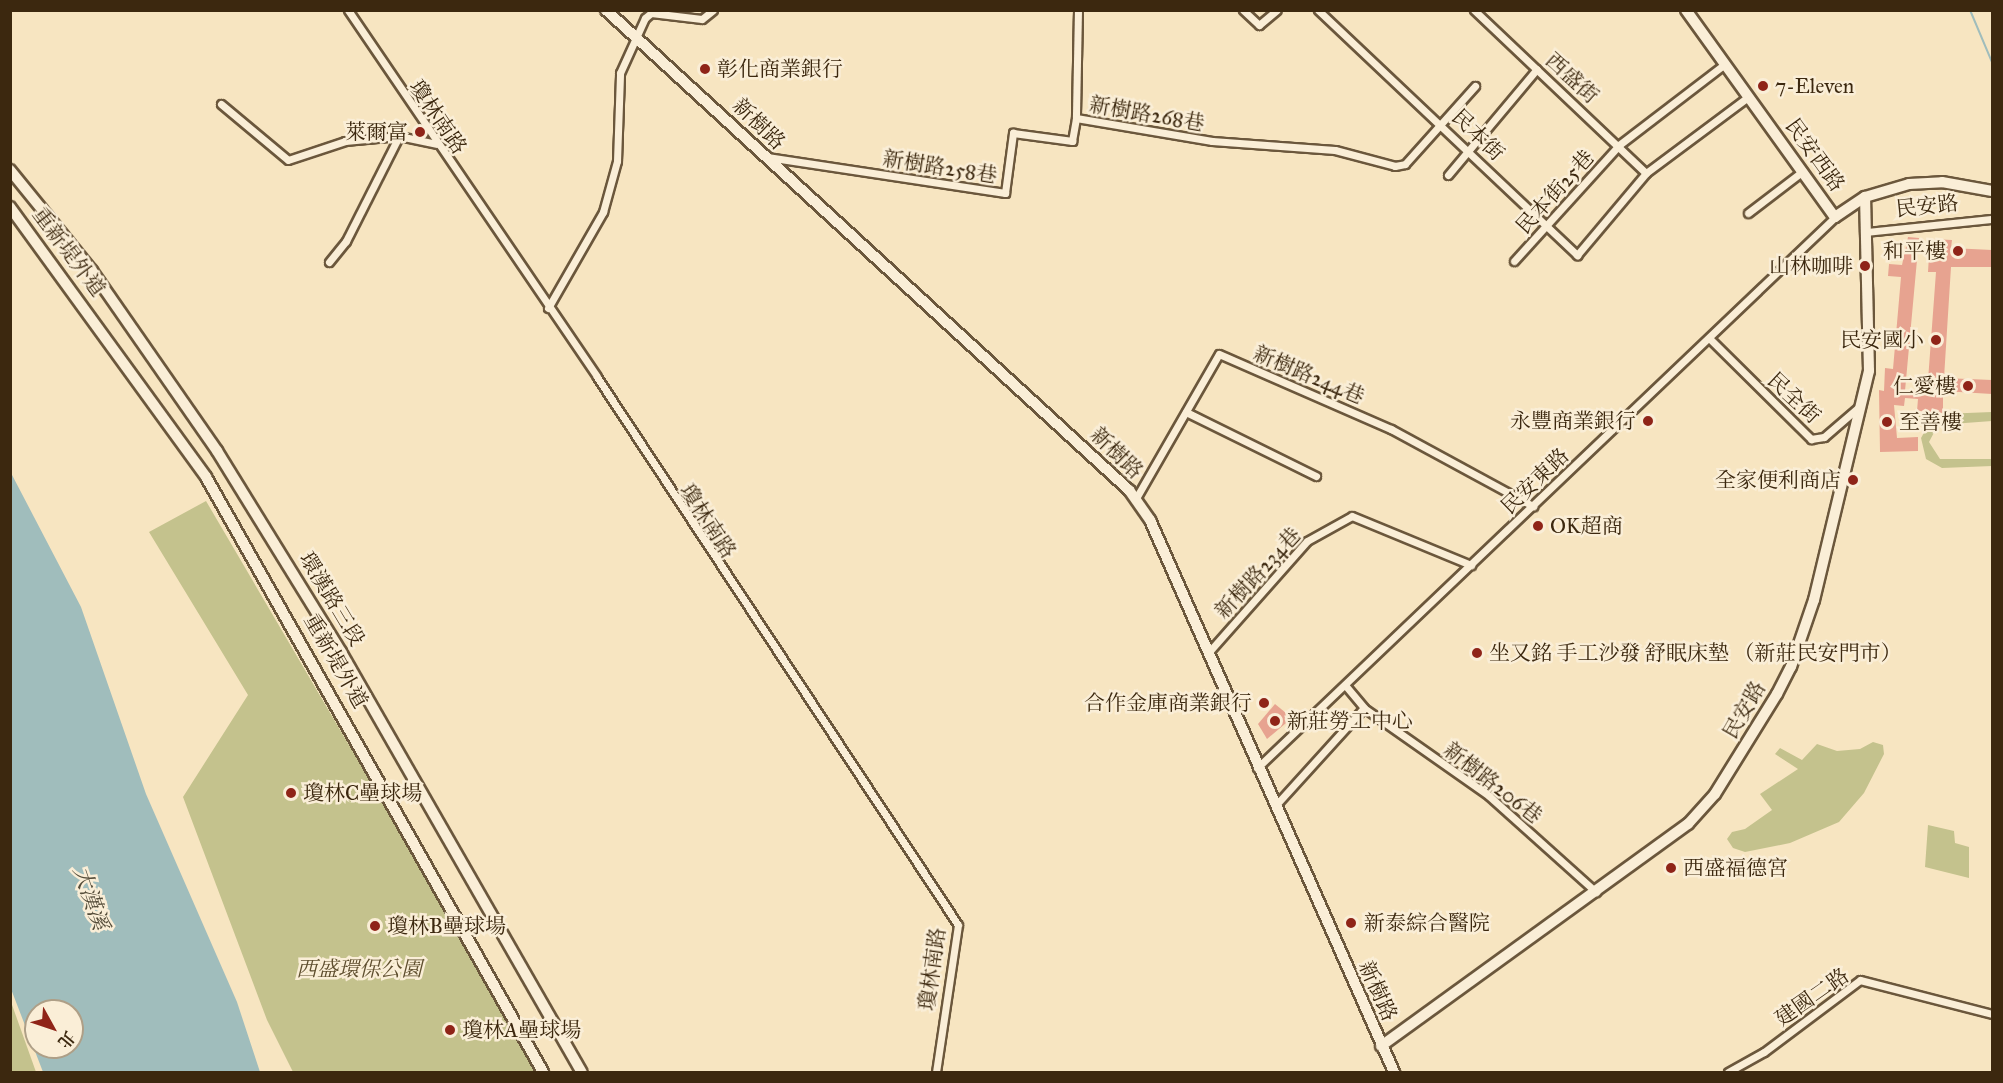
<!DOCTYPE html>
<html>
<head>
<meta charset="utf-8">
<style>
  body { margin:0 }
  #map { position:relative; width:2003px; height:1083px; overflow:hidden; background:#f7e5c1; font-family:"IM FELL Great Primer","Noto Serif TC",serif }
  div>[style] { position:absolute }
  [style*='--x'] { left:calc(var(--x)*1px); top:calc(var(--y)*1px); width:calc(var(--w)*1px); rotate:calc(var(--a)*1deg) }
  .green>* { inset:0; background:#c4c28d }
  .water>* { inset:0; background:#a0bdbc }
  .stream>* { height:2px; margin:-1px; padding:0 1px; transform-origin:1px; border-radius:1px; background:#a0bdbc }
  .building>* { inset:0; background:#e7a390 }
  .roads { filter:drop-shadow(2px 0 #6b573c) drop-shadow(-2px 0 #6b573c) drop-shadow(0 2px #6b573c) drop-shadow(0 -2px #6b573c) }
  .street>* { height:7px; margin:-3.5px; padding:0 3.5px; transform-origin:3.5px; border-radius:3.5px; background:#faeed7 }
  .secondary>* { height:10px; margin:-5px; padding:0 5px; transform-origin:5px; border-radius:5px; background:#faeed7 }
  .dots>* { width:16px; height:16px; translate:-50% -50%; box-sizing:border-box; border:3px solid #faeed7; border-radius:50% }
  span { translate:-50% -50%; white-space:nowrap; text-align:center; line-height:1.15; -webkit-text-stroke:5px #faeed7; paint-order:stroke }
  .poi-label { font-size:21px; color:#3c280f }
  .left { translate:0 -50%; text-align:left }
  .right { translate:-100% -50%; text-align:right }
  .street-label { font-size:21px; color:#3c280f }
  .park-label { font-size:21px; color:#5e4e2e; font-style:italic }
  .water-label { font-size:22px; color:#554d3a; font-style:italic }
  .frame { position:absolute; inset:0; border:12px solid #3c280f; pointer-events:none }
  .north { position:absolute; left:24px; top:999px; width:60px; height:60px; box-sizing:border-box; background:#faeed7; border:2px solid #ae9f87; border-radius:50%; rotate:130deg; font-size:16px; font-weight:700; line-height:24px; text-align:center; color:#3c280f }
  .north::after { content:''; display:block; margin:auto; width:21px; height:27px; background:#8f2418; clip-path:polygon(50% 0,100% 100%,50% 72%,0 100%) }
</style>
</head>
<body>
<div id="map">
  <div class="green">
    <i style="clip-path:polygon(1992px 412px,1992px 421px,1938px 425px,1929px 442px,1940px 459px,1992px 459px,1992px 466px,1942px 468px,1926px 459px,1921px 438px,1929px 424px,1918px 424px,1917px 415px)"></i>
    <i style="clip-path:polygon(206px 501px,540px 1071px,540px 1072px,293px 1072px,267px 1020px,183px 797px,248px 695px,149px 532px)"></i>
    <i style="clip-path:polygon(1873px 742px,1883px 745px,1884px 754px,1864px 793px,1839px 822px,1790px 843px,1745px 852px,1733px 848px,1727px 839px,1732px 832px,1745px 829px,1772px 810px,1760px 794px,1798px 769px,1775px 754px,1780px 748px,1802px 760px,1817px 744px,1837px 751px,1860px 749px)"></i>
    <i style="clip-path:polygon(1928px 825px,1954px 831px,1955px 843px,1969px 847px,1969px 878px,1925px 867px)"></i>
    <i style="clip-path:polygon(11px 1002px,36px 1072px,11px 1072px)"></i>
  </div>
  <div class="water">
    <i style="clip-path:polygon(evenodd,11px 473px,81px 607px,146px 794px,237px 1002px,260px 1072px,43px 1072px,11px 989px,11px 473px,36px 1011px,72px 1011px,72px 1047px,36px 1047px,36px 1011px)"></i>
  </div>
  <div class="stream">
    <i style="--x:1970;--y:10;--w:56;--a:67.1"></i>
  </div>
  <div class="building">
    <i style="clip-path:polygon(1908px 237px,1919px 238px,1905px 391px,1927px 394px,1936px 272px,1928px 272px,1930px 239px,1952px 240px,1951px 248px,1992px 250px,1992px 267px,1951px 267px,1944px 378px,1992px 380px,1992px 394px,1943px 391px,1943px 413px,1917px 411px,1918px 399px,1905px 398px,1904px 406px,1894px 405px,1897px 438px,1918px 437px,1918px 451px,1880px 452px,1879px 390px,1884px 391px,1885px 368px,1893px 369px,1901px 277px,1888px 276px,1889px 264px,1902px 265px)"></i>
    <i style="clip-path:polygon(1275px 704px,1292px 718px,1267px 739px,1258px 724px)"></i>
  </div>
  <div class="roads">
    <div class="street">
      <i style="--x:348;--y:10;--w:443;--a:55.8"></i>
      <i style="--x:597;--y:377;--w:656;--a:56.62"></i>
      <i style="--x:958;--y:925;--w:149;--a:98.5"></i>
      <i style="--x:1078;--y:10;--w:108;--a:91.1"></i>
      <i style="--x:1076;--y:118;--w:138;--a:9.6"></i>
      <i style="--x:1212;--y:141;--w:123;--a:4.2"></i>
      <i style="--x:1335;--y:150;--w:62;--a:14.9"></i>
      <i style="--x:1395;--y:166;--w:10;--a:-11"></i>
      <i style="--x:1405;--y:164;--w:105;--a:-48.1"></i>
      <i style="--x:1243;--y:10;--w:22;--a:43"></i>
      <i style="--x:1259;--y:25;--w:23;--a:-40"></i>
      <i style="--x:1318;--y:10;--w:357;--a:43.4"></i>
      <i style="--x:1577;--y:255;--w:107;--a:-49.9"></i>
      <i style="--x:1646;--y:173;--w:127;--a:-36.7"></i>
      <i style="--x:1474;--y:10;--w:237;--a:43.5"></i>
      <i style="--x:221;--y:104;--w:87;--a:39.9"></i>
      <i style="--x:288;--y:160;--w:60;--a:-18.4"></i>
      <i style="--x:345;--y:141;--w:54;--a:-5.3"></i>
      <i style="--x:399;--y:136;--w:38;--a:12"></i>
      <i style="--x:767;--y:157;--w:241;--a:8.6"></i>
      <i style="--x:1005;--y:193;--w:61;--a:-82.4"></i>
      <i style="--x:1013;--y:133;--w:60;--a:7.7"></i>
      <i style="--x:1072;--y:141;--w:23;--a:-80"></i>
      <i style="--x:1448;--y:175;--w:138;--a:-50"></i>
      <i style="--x:1748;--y:213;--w:69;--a:-37.4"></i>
      <i style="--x:1866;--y:232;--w:127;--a:-5.9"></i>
      <i style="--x:1514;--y:261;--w:156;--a:-47.8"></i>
      <i style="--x:1619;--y:145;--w:133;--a:-37.4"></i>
      <i style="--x:329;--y:262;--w:27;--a:-51"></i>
      <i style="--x:346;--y:241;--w:118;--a:-63.2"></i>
      <i style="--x:548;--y:308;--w:111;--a:-60.2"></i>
      <i style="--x:603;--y:212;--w:53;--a:-74.6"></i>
      <i style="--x:617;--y:161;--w:88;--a:-88"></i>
      <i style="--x:620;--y:73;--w:60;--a:-65.6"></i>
      <i style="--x:645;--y:18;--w:8;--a:-40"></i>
      <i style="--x:651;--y:13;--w:51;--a:6.7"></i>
      <i style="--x:702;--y:19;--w:14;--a:-39"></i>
      <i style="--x:1709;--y:338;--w:144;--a:44.7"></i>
      <i style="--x:1811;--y:439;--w:13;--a:-9"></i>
      <i style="--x:1824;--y:437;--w:48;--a:-40.7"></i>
      <i style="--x:1186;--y:412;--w:145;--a:26.2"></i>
      <i style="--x:1135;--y:500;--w:168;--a:-60.1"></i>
      <i style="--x:1219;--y:354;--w:188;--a:23.6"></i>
      <i style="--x:1391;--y:429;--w:162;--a:28.5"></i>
      <i style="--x:1208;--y:653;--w:149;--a:-48.5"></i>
      <i style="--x:1307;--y:541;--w:51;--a:-29.1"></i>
      <i style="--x:1352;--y:516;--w:129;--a:22.4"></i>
      <i style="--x:1345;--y:685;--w:30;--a:50"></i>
      <i style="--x:1364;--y:708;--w:153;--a:35.1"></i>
      <i style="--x:1489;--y:796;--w:144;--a:41.9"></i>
      <i style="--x:1257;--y:768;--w:799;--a:-43.63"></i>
      <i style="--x:1275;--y:806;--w:132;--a:-47.8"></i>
      <i style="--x:1728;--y:1072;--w:41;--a:-29.1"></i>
      <i style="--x:1764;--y:1052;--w:120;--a:-36.9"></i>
      <i style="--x:1860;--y:980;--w:136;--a:14.4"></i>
    </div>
    <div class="secondary">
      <i style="--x:606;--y:10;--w:710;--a:42.55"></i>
      <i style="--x:1129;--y:490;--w:37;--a:55"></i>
      <i style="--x:1150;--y:520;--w:604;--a:66.15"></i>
      <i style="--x:1686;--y:10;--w:255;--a:54.3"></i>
      <i style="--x:1835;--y:217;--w:36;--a:-34"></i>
      <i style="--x:1865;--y:197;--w:46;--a:-16.5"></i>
      <i style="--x:1909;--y:184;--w:33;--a:-3"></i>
      <i style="--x:1942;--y:182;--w:51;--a:10.2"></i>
      <i style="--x:10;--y:170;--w:130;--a:50.9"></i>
      <i style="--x:92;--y:271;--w:219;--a:55.2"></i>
      <i style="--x:217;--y:451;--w:236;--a:58.3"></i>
      <i style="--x:341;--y:652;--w:484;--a:60.2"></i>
      <i style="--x:10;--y:207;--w:334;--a:54"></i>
      <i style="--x:206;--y:477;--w:684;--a:60.47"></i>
      <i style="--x:1381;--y:1046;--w:379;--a:-35.9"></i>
      <i style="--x:1688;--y:824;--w:40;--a:-48"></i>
      <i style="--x:1715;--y:794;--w:118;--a:-58.2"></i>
      <i style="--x:1777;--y:694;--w:30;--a:-63"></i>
      <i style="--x:1791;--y:667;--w:71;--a:-71.1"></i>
      <i style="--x:1814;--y:600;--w:236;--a:-76.5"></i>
      <i style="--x:1869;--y:371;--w:174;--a:-91.3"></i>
    </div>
  </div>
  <div class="dots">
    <i style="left:705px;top:69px;background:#8f2418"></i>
    <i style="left:1763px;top:86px;background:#8f2418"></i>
    <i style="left:420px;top:132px;background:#8f2418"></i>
    <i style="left:1958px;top:251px;background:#8f2418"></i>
    <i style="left:1865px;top:266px;background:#8f2418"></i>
    <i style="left:1936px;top:340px;background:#8f2418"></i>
    <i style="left:1968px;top:386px;background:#8f2418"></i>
    <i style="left:1648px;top:421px;background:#8f2418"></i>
    <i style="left:1887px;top:422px;background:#8f2418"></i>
    <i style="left:1853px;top:480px;background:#8f2418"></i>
    <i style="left:1538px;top:526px;background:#8f2418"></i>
    <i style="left:1477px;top:653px;background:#8f2418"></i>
    <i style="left:1264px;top:703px;background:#8f2418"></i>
    <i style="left:1275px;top:721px;background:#8f2418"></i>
    <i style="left:291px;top:793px;background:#8f2418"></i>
    <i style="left:1671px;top:868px;background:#8f2418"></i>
    <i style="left:1351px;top:923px;background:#8f2418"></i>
    <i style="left:375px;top:926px;background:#8f2418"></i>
    <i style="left:450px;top:1030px;background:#8f2418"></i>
  </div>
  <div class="poi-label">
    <span class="left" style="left:717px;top:69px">彰化商業銀行</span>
    <span class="left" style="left:1775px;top:86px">7-Eleven</span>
    <span class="right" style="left:408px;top:132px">萊爾富</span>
    <span class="right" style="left:1946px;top:251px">和平樓</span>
    <span class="right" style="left:1853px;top:266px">山林咖啡</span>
    <span class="right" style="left:1924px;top:340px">民安國小</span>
    <span class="right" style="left:1956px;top:386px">仁愛樓</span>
    <span class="right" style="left:1636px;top:421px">永豐商業銀行</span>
    <span class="left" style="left:1899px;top:422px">至善樓</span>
    <span class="right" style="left:1841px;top:480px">全家便利商店</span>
    <span class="left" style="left:1550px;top:526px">OK超商</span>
    <span class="left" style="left:1489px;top:653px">坐又銘 手工沙發 舒眠床墊 （新莊民安門市）</span>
    <span class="right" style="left:1252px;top:703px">合作金庫商業銀行</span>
    <span class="left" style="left:1287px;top:721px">新莊勞工中心</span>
    <span class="left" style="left:303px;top:793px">瓊林C壘球場</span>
    <span class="left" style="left:1683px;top:868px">西盛福德宮</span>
    <span class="left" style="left:1364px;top:923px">新泰綜合醫院</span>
    <span class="left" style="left:387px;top:926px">瓊林B壘球場</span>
    <span class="left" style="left:462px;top:1030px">瓊林A壘球場</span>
  </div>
  <div class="street-label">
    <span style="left:1572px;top:78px;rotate:42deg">西盛街</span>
    <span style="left:1147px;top:114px;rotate:10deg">新樹路268巷</span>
    <span style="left:438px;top:117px;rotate:56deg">瓊林南路</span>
    <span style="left:759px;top:124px;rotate:44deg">新樹路</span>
    <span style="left:1478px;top:135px;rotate:44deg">民本街</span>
    <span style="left:1815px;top:155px;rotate:54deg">民安西路</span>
    <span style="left:940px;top:167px;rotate:9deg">新樹路258巷</span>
    <span style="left:1555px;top:192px;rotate:-48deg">民本街25巷</span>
    <span style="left:1927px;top:206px;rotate:-6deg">民安路</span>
    <span style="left:69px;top:252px;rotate:53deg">重新堤外道</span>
    <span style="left:1309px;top:375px;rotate:23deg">新樹路244巷</span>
    <span style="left:1794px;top:398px;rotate:43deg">民全街</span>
    <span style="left:1117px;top:453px;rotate:44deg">新樹路</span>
    <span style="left:1535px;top:481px;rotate:-44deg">民安東路</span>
    <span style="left:708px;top:521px;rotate:57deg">瓊林南路</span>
    <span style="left:1258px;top:573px;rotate:-47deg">新樹路234巷</span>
    <span style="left:332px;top:599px;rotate:59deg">環漢路三段</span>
    <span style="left:336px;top:661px;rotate:60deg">重新堤外道</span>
    <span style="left:1744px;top:710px;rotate:-60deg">民安路</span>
    <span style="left:1493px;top:783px;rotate:38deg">新樹路206巷</span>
    <span style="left:932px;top:969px;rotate:-82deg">瓊林南路</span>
    <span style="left:1378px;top:991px;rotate:66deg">新樹路</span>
    <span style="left:1812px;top:997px;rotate:-35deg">建國二路</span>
  </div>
  <div class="park-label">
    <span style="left:359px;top:969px">西盛環保公園</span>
  </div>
  <div class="water-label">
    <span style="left:91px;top:898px;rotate:71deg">大漢溪</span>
  </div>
  <div class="frame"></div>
  <div class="north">北</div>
</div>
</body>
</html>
